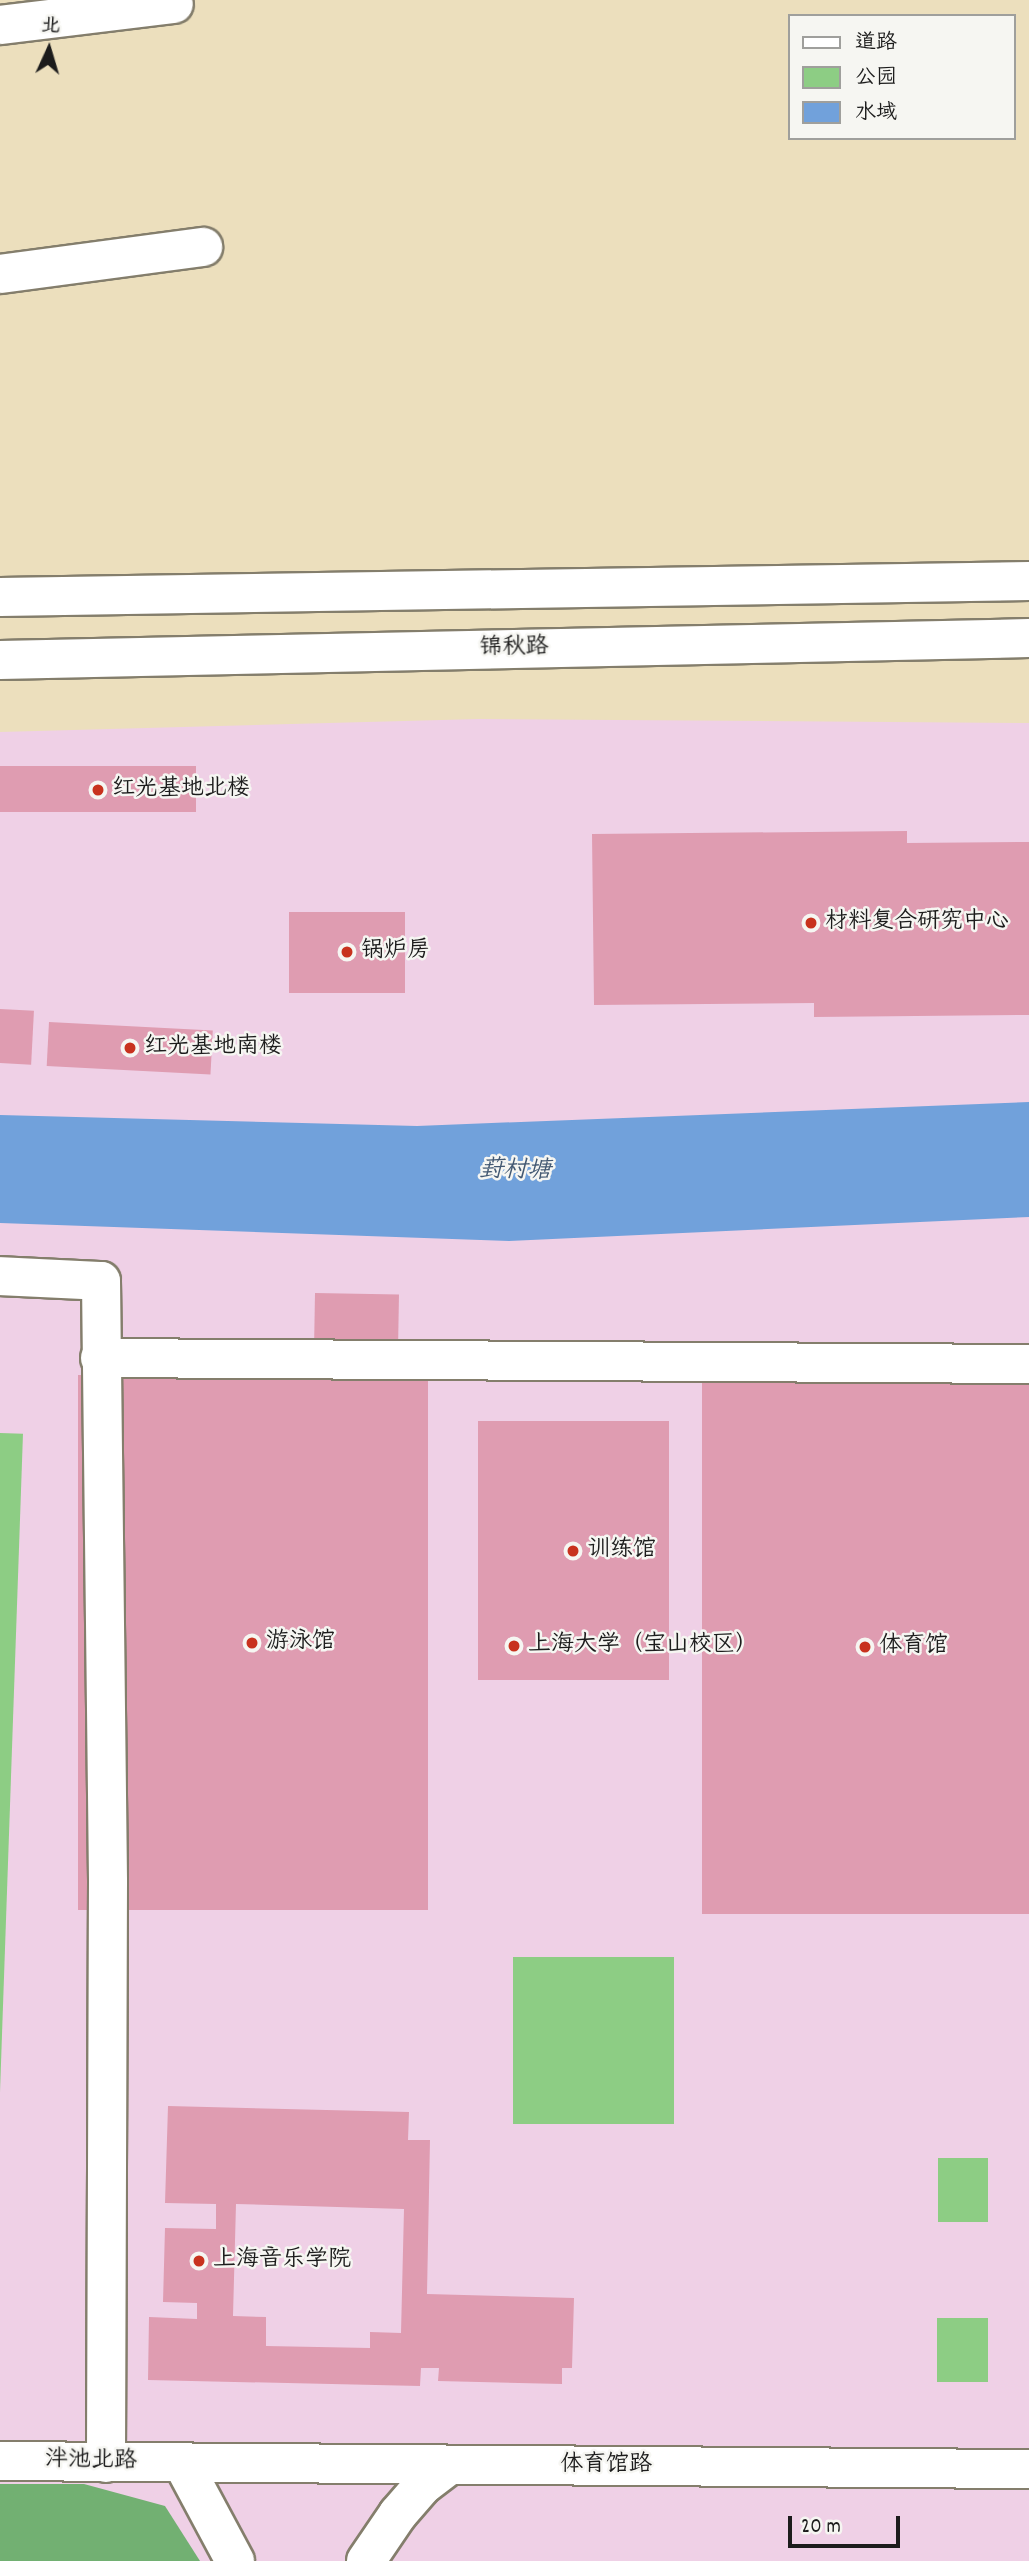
<!DOCTYPE html>
<html>
<head>
<meta charset="utf-8">
<style>
  body { margin:0 }
  #map { position:relative; width:1029px; height:2561px; overflow:hidden; background:#ecdfbd; font-family:Dekko,"LXGW WenKai TC",sans-serif }
  div>[style] { position:absolute }
  [style*='--x'] { left:calc(var(--x)*1px); top:calc(var(--y)*1px); width:calc(var(--w)*1px); rotate:calc(var(--a)*1deg) }
  .built>* { inset:0; background:#efd0e6 }
  .green>* { inset:0; background:#8dcd84; transform-origin:0 0 }
  .forest>* { inset:0; background:#72b072 }
  .water>* { inset:0; background:#71a1db }
  .building>* { inset:0; background:#df9cb1; transform-origin:0 0 }
  .roads { filter:drop-shadow(2px 0 #847e6c) drop-shadow(-2px 0 #847e6c) drop-shadow(0 2px #847e6c) drop-shadow(0 -2px #847e6c) }
  .minor>* { height:38px; margin:-19px; padding:0 19px; transform-origin:19px; border-radius:19px; background:#fff }
  .major>* { height:38px; margin:-19px; padding:0 19px; transform-origin:19px; border-radius:19px; background:#fff }
  .dots>* { width:19px; height:19px; translate:-50% -50%; box-sizing:border-box; border:4px solid #f6f6f2; border-radius:50% }
  span { translate:-50% -50%; white-space:nowrap; text-align:center; line-height:1.15; -webkit-text-stroke:5px #f6f6f2; paint-order:stroke }
  .street-label { font-size:23px; color:#1c1c1c }
  .poi-label { font-size:23px; color:#1c1c1c }
  .left { translate:0 -50%; text-align:left }
  .water-label { font-size:24px; color:#425872; font-style:italic }
  .legend { position:absolute; left:788px; top:14px; width:228px; height:126px; box-sizing:border-box; background:#f6f6f2; border:2px solid #9f9f9c; margin:0; padding:9px 12px; list-style:none; font-size:21px; color:#1c1c1c }
  .legend li { display:flex; align-items:center; gap:14px; height:35px }
  .legend b { width:35px; border:2px solid #9f9f9c }
  .north { position:absolute; left:14px; top:14px; width:70px; height:70px; -webkit-text-stroke:5px #f6f6f2; paint-order:stroke; rotate:4deg; font-size:19px; font-weight:700; line-height:28px; text-align:center; color:#1c1c1c }
  .north::after { content:''; display:block; margin:auto; width:24px; height:32px; background:#1c1c1c; clip-path:polygon(50% 0,100% 100%,50% 72%,0 100%) }
  .scale { position:absolute; left:788px; top:2516px; width:112px; height:32px; box-sizing:border-box; border:4px solid #1c1c1c; border-top:0; padding-left:9px; font-size:21px; line-height:24px; white-space:nowrap; color:#1c1c1c; -webkit-text-stroke:5px #f6f6f2; paint-order:stroke }
</style>
</head>
<body>
<div id="map">
  <div class="built">
    <i style="clip-path:polygon(479px 719px,1029px 723px,1029px 2561px,0 2561px,0 732px)"></i>
  </div>
  <div class="green">
    <i style="left:0;top:1433px;width:23px;height:837px;rotate:2deg"></i>
    <i style="left:513px;top:1957px;width:161px;height:167px"></i>
    <i style="left:938px;top:2158px;width:50px;height:64px"></i>
    <i style="left:937px;top:2318px;width:51px;height:64px"></i>
  </div>
  <div class="forest">
    <i style="clip-path:polygon(0 2484px,84px 2484px,165px 2506px,200px 2561px,0 2561px)"></i>
  </div>
  <div class="water">
    <i style="clip-path:polygon(1029px 1102px,1029px 1217px,509px 1241px,0 1223px,0 1115px,417px 1126px)"></i>
  </div>
  <div class="building">
    <i style="left:196px;top:766px;width:46px;height:196px;rotate:90deg"></i>
    <i style="clip-path:polygon(907px 831px,907px 843px,1029px 842px,1029px 1015px,814px 1017px,814px 1003px,594px 1005px,592px 834px)"></i>
    <i style="left:289px;top:912px;width:116px;height:81px"></i>
    <i style="left:0;top:1009px;width:34px;height:54px;rotate:3deg"></i>
    <i style="left:49px;top:1022px;width:164px;height:44px;rotate:3deg"></i>
    <i style="left:315px;top:1293px;width:84px;height:62px;rotate:1deg"></i>
    <i style="left:78px;top:1375px;width:350px;height:535px"></i>
    <i style="left:702px;top:1378px;width:327px;height:536px"></i>
    <i style="left:478px;top:1421px;width:191px;height:259px"></i>
    <i style="clip-path:polygon(evenodd,168px 2106px,409px 2112px,408px 2140px,430px 2140px,427px 2294px,574px 2298px,572px 2368px,562px 2368px,562px 2384px,438px 2381px,439px 2368px,421px 2368px,420px 2386px,148px 2380px,149px 2317px,197px 2319px,197px 2303px,163px 2302px,165px 2228px,216px 2229px,216px 2204px,165px 2203px,168px 2106px,236px 2204px,404px 2209px,401px 2333px,370px 2332px,370px 2348px,266px 2346px,266px 2317px,233px 2316px,236px 2204px)"></i>
  </div>
  <div class="roads">
    <div class="minor">
      <i style="--x:0;--y:25;--w:175;--a:-6.9"></i>
      <i style="--x:0;--y:274;--w:205;--a:-7.6"></i>
      <i style="--x:0;--y:1276;--w:101;--a:2.8"></i>
      <i style="--x:101;--y:1281;--w:601;--a:89.33"></i>
      <i style="--x:108;--y:1882;--w:581;--a:90.2"></i>
      <i style="--x:100;--y:1358;--w:929;--a:0.37"></i>
      <i style="--x:0;--y:2461;--w:1029;--a:0.45"></i>
      <i style="--x:183;--y:2464;--w:110;--a:61.8"></i>
      <i style="--x:366;--y:2561;--w:57;--a:-55.8"></i>
      <i style="--x:398;--y:2514;--w:37;--a:-49"></i>
      <i style="--x:422;--y:2486;--w:35;--a:-37"></i>
    </div>
    <div class="major">
      <i style="--x:0;--y:597;--w:1029;--a:-0.89"></i>
      <i style="--x:0;--y:660;--w:1029;--a:-1.22"></i>
    </div>
  </div>
  <div class="dots">
    <i style="left:98px;top:790px;background:#c8321e"></i>
    <i style="left:811px;top:923px;background:#c8321e"></i>
    <i style="left:347px;top:952px;background:#c8321e"></i>
    <i style="left:130px;top:1048px;background:#c8321e"></i>
    <i style="left:573px;top:1551px;background:#c8321e"></i>
    <i style="left:252px;top:1643px;background:#c8321e"></i>
    <i style="left:514px;top:1646px;background:#c8321e"></i>
    <i style="left:865px;top:1647px;background:#c8321e"></i>
    <i style="left:199px;top:2261px;background:#c8321e"></i>
  </div>
  <div class="street-label">
    <span style="left:514px;top:649px;rotate:-1deg">锦秋路</span>
    <span style="left:91px;top:2462px;rotate:1deg">泮池北路</span>
    <span style="left:606px;top:2466px">体育馆路</span>
  </div>
  <div class="poi-label">
    <span class="left" style="left:112px;top:790px">红光基地北楼</span>
    <span class="left" style="left:825px;top:923px">材料复合研究中心</span>
    <span class="left" style="left:361px;top:952px">锅炉房</span>
    <span class="left" style="left:144px;top:1048px">红光基地南楼</span>
    <span class="left" style="left:587px;top:1551px">训练馆</span>
    <span class="left" style="left:266px;top:1643px">游泳馆</span>
    <span class="left" style="left:528px;top:1646px">上海大学（宝山校区）</span>
    <span class="left" style="left:879px;top:1647px">体育馆</span>
    <span class="left" style="left:213px;top:2261px">上海音乐学院</span>
  </div>
  <div class="water-label">
    <span style="left:515px;top:1172px;rotate:1deg">葑村塘</span>
  </div>
  <ul class="legend">
  <li><b style="height:9px;background:#fff"></b>道路</li>
  <li><b style="height:19px;background:#8dcd84"></b>公园</li>
  <li><b style="height:19px;background:#71a1db"></b>水域</li>
  </ul>
  <div class="north">北</div>
  <div class="scale">20 m</div>
</div>
</body>
</html>
